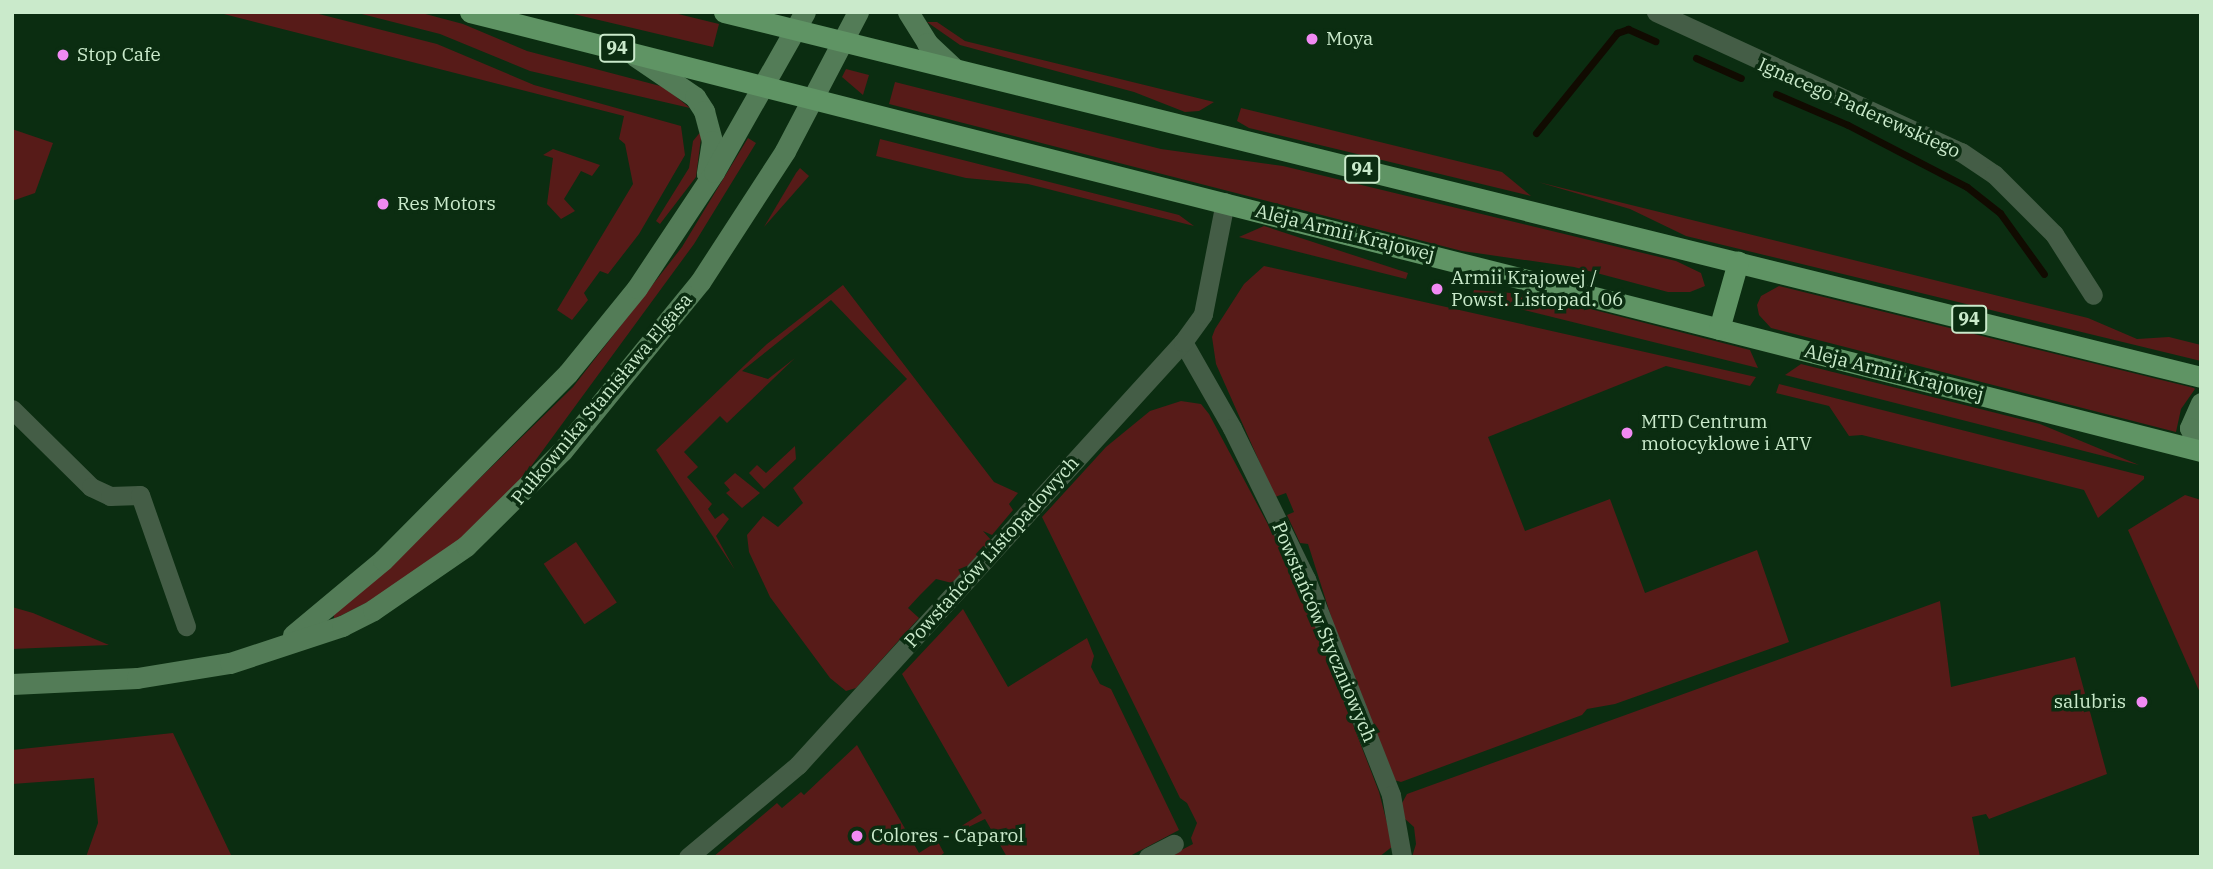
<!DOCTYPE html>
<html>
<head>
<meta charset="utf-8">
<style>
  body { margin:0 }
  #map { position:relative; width:2213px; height:869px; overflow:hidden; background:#0b2d11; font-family:"IBM Plex Serif",serif }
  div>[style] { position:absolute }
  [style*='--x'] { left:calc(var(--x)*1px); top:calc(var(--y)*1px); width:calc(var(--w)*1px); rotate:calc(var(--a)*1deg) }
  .green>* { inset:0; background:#571b18; transform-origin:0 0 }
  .stream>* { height:7px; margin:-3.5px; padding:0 3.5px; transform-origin:3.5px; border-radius:3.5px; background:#110b01 }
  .street>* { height:19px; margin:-9.5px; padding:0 9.5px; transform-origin:9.5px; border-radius:9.5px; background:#445d46 }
  .secondary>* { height:21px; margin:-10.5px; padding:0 10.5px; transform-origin:10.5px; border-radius:10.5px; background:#537c57 }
  .primary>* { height:21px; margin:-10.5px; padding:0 10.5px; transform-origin:10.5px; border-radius:10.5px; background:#5f9464 }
  .dots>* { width:19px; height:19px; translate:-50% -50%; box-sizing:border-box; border:4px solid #0b2d11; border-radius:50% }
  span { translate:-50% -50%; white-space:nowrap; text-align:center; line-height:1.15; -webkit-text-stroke:7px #0b2d11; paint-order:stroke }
  .shield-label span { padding:2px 5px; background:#0b2d11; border:2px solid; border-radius:5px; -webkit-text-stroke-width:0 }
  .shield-label { font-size:18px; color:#caeacb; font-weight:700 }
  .poi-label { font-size:19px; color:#caeacb }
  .left { translate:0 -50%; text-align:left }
  .right { translate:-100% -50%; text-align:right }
  .street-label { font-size:19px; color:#caeacb }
  .frame { position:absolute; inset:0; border:14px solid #caeacb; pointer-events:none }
</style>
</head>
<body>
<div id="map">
  <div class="green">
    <i style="clip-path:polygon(216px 12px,311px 12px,437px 44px,534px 85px,681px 126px,685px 155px,639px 234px,608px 274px,600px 271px,584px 293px,588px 300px,572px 320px,557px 310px,633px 184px,625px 144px,619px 139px,624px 116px)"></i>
    <i style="clip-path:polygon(354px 12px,418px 12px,463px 24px,527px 51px,664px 87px,690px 108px,530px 71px,440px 34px)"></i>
    <i style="clip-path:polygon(565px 12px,670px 12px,719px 24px,713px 47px)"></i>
    <i style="clip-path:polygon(927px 22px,937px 22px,965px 41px,1214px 102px,1199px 111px,1185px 112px,1134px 92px,960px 45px)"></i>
    <i style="clip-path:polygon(846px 69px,869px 75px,863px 95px,842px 77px)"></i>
    <i style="clip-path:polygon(895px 82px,1161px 149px,1283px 166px,1676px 261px,1701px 273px,1705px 286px,1690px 292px,1668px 292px,1574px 267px,1462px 251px,889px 104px)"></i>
    <i style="clip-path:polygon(1241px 108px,1502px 172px,1531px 196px,1249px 128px,1237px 121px)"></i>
    <i style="clip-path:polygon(12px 129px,53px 143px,35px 193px,12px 201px)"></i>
    <i style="clip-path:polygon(702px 130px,696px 177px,660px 224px,656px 221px,689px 168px,693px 141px)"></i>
    <i style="clip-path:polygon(748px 138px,756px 143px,694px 244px,513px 491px,462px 538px,382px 595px,334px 619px,334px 613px,389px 567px,573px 387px,682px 247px)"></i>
    <i style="clip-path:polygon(880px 139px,1179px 215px,1194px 226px,1028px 184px,966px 178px,876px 156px)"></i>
    <i style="clip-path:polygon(553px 149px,600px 165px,592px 176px,581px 171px,564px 199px,575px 211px,561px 219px,547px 204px,553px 158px,543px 155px)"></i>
    <i style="clip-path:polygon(800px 168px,809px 176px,764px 227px,796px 173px)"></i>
    <i style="clip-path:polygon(1538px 182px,2088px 318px,2137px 339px,2169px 337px,2201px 345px,2201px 361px,1686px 236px,1630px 209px)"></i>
    <i style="clip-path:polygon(1264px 226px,1408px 273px,1406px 279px,1239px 237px)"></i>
    <i style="clip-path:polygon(1264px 266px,1756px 377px,1750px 386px,1666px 366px,1488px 437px,1525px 531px,1610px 499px,1645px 593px,1757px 550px,1789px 642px,1615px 704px,1587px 709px,1582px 715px,1401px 782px,1394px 780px,1342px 651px,1308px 544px,1300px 543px,1287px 515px,1294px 512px,1286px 493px,1275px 497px,1216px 364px,1212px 337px,1215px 329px,1244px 284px)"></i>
    <i style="clip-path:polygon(843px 285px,994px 482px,1018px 493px,1009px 504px,1013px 510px,992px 535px,983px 531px,991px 540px,952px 583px,936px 579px,920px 595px,908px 608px,919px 618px,856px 688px,846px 691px,830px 678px,770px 597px,749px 552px,747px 535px,763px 516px,778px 527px,803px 503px,793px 488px,907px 379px,831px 300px,742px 371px,768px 379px,795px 358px,727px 423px,720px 416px,684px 452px,698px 467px,687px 477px,712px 504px,708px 509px,715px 519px,723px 513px,729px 519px,716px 536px,735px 570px,656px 450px,767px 344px)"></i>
    <i style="clip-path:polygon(1779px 286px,2194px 388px,2195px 389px,2181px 409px,2176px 432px,1771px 328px,1759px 315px,1757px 305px,1761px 296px)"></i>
    <i style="clip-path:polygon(1474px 290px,1536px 295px,1750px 350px,1758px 368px,1472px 297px)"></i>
    <i style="clip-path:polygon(1801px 364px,2040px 424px,2139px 465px,1785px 375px)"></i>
    <i style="clip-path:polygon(1779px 384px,2144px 476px,2144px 479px,2098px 518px,2084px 490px,1862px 435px,1849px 436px,1829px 406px,1776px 393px)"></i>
    <i style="clip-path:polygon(1181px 401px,1201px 404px,1209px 414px,1296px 577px,1379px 792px,1393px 846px,1379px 857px,1168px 857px,1193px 844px,1191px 838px,1197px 823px,1187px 803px,1180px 798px,1042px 517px,1106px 447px,1150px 411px)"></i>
    <i style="clip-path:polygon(795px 446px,796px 459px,764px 489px,749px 473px,757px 465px,766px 473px)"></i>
    <i style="clip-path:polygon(735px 473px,760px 493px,742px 508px,726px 493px,730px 490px,724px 483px)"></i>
    <i style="clip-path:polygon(2185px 495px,2201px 500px,2201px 695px,2128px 530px)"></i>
    <i style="left:576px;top:542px;width:73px;height:39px;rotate:56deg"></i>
    <i style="clip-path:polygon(1940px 601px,1951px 687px,2075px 657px,2107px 774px,1989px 819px,1986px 814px,1972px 817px,1980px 857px,1412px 857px,1416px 844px,1414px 827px,1404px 818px,1401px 805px,1407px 794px)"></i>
    <i style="clip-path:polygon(12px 607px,33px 613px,109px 645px,12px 649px)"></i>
    <i style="clip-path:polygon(963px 609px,1008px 687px,1087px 638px,1094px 656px,1091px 667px,1100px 684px,1111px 689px,1179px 830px,1128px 857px,1007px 857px,985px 819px,938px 842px,944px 853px,939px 857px,713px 857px,777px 803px,782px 808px,801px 792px,804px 795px,857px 745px,919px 853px,982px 813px,902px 674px)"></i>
    <i style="clip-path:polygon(173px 733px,232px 857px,86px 857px,98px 823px,94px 778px,12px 784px,12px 750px)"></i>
  </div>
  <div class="stream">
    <i style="--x:1696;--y:58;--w:49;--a:24"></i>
    <i style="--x:1776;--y:94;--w:78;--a:23.3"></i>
    <i style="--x:1848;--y:125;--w:134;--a:27.5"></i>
    <i style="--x:1967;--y:187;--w:42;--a:38.2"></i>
    <i style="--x:2000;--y:213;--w:75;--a:54.2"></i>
    <i style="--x:1536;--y:133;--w:129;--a:-51"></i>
    <i style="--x:1617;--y:33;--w:12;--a:-20"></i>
    <i style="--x:1628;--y:29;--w:30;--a:24"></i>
  </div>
  <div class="street">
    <i style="--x:1656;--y:12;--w:336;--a:24.7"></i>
    <i style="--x:1961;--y:152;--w:40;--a:34"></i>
    <i style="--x:1994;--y:174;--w:85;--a:45"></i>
    <i style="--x:2054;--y:234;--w:72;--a:57.4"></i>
    <i style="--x:1183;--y:342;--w:99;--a:60.3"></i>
    <i style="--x:1232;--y:428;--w:168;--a:63.9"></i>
    <i style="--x:1306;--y:579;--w:232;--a:68.5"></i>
    <i style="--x:1391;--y:795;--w:63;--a:79.9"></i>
    <i style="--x:12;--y:409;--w:111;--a:44.6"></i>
    <i style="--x:91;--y:487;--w:21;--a:25"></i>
    <i style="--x:110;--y:496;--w:30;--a:-2"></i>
    <i style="--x:140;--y:495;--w:139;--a:70.7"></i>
    <i style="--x:688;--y:857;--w:143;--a:-39.9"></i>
    <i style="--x:798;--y:765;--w:572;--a:-47.69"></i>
    <i style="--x:1183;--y:342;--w:34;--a:-54"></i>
    <i style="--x:1203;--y:314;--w:114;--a:-78.9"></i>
    <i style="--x:1148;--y:857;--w:29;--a:-27"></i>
  </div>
  <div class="secondary">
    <i style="--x:908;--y:12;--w:36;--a:58"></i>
    <i style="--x:927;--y:43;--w:38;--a:43"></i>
    <i style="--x:635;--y:56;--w:73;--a:34.3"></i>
    <i style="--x:695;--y:97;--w:17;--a:57"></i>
    <i style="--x:704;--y:111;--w:31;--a:75"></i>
    <i style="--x:712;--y:141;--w:33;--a:99"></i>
    <i style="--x:2201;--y:403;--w:27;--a:114"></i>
    <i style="--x:2190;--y:428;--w:25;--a:64"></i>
    <i style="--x:293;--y:635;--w:117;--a:-39.8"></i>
    <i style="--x:383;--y:560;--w:263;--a:-45.3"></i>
    <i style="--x:568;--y:373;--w:109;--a:-50.9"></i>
    <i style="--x:637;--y:288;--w:139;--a:-56.4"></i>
    <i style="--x:714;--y:172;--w:184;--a:-60.4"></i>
    <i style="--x:12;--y:684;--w:125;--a:-2.7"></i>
    <i style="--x:137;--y:678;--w:94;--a:-9.2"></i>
    <i style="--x:230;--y:663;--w:118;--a:-18.3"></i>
    <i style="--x:342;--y:626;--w:35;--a:-27"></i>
    <i style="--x:373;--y:610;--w:113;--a:-34.5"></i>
    <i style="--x:466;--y:546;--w:135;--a:-44.7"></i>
    <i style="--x:562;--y:451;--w:218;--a:-50.8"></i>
    <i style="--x:700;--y:282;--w:156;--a:-57"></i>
    <i style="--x:785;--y:151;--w:157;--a:-62.3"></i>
  </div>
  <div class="primary">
    <i style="--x:470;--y:12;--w:1786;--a:14.23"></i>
    <i style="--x:724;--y:12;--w:1521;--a:13.88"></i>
    <i style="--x:1719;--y:329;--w:70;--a:-74.2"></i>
  </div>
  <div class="dots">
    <i style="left:1312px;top:39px;background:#f18af3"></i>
    <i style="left:63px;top:55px;background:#f18af3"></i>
    <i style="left:383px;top:204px;background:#f18af3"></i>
    <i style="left:1437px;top:289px;background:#f18af3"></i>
    <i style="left:1627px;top:433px;background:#f18af3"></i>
    <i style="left:2142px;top:702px;background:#f18af3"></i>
    <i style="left:857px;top:836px;background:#f18af3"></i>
  </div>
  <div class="shield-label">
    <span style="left:617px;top:48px">94</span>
    <span style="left:1362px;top:169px">94</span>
    <span style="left:1969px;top:319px">94</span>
  </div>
  <div class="poi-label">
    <span class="left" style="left:1326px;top:39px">Moya</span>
    <span class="left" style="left:77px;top:55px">Stop Cafe</span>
    <span class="left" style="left:397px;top:204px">Res Motors</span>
    <span class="left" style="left:1451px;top:289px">Armii Krajowej /<br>Powst. Listopad. 06</span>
    <span class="left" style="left:1641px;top:433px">MTD Centrum<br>motocyklowe i ATV</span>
    <span class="right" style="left:2126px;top:702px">salubris</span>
    <span class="left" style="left:871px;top:836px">Colores - Caparol</span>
  </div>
  <div class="street-label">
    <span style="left:1859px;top:108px;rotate:24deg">Ignacego Paderewskiego</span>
    <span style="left:1345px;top:233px;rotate:14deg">Aleja Armii Krajowej</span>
    <span style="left:1894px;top:373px;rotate:14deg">Aleja Armii Krajowej</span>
    <span style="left:602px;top:399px;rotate:-50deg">Pułkownika Stanisława Elgasa</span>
    <span style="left:992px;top:552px;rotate:-48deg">Powstańców Listopadowych</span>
    <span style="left:1324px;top:632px;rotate:67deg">Powstańców Styczniowych</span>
  </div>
  <div class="frame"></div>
</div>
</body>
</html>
